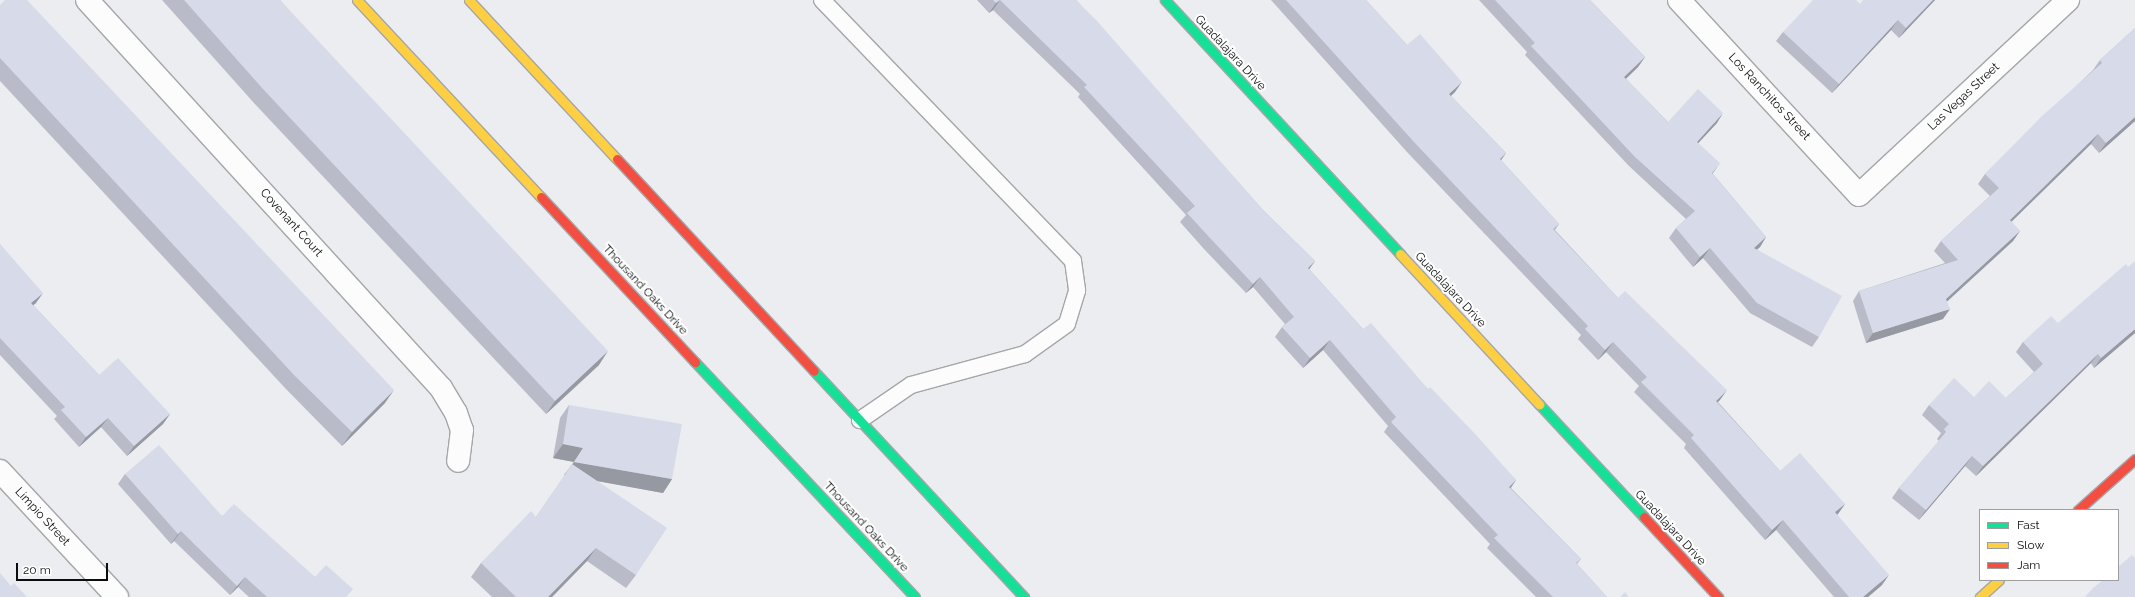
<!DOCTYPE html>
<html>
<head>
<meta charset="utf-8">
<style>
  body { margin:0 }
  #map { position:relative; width:2135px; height:597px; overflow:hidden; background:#ecedf0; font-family:Raleway,sans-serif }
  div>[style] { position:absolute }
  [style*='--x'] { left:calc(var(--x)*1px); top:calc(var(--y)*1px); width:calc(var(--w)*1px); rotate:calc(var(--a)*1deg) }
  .roads { filter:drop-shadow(1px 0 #a5a6a8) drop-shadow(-1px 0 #a5a6a8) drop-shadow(0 1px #a5a6a8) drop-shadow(0 -1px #a5a6a8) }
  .lane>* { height:16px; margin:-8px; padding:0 8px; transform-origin:8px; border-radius:8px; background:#fcfcfd }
  .street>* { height:22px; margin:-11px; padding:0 11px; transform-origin:11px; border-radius:11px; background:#fcfcfd }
  .fast>* { height:9px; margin:-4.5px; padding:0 4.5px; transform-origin:4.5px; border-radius:4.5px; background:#16e098 }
  .slow>* { height:9px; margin:-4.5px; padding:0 4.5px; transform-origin:4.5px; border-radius:4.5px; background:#ffcf43 }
  .jam>* { height:9px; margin:-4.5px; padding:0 4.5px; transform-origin:4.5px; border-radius:4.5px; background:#f24e42 }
  .wall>* { inset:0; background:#b9bbc8 }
  .shaded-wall>* { inset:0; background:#9699a2 }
  .building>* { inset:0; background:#d7dae8 }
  span { translate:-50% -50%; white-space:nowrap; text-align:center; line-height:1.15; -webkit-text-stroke:4px #fff; paint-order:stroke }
  .street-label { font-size:12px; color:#0b0c0d }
  .legend { position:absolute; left:1979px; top:509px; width:140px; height:72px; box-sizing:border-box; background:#fff; border:1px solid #9d9e9e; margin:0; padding:5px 7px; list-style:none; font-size:12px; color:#0b0c0d }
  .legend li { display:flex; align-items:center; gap:8px; height:20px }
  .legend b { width:20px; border:1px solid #9d9e9e }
  .scale { position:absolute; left:16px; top:563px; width:92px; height:18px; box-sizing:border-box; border:2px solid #0b0c0d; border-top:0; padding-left:5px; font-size:12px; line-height:14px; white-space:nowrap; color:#0b0c0d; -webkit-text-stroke:3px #fff; paint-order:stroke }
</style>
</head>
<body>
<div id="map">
  <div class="roads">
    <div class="lane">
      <i style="--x:822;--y:0;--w:362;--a:46.1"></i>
      <i style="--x:1073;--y:261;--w:30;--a:82"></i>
      <i style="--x:1077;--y:291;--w:34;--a:107"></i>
      <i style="--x:1067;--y:324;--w:52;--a:144.5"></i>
      <i style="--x:1025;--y:354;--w:118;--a:164.8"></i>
      <i style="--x:911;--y:385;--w:62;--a:145.5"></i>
    </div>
    <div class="street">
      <i style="--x:87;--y:0;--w:525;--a:47.62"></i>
      <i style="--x:441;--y:388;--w:29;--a:59"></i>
      <i style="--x:456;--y:413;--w:18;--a:71"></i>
      <i style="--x:462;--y:430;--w:31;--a:97"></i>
      <i style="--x:1679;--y:0;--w:265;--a:47.3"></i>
      <i style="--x:1859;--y:195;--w:286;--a:-43"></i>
      <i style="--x:0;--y:471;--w:172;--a:47.1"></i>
    </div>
    <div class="fast">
      <i style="--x:1165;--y:0;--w:346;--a:47.2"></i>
      <i style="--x:695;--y:362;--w:322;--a:46.9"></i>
      <i style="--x:814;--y:371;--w:309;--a:47.1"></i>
      <i style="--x:1539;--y:404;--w:154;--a:47.1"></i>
    </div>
    <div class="slow">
      <i style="--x:357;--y:0;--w:270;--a:47"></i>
      <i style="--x:469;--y:0;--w:217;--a:47.1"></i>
      <i style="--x:1400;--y:254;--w:205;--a:47.2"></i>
      <i style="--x:1980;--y:597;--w:25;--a:-42"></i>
    </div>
    <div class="jam">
      <i style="--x:617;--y:159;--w:289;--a:47.1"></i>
      <i style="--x:541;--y:197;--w:226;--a:47"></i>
      <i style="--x:2078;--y:510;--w:76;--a:-41.8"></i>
      <i style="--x:1644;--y:517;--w:109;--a:47.2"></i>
    </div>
  </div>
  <div class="wall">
    <i style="clip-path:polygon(162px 0,280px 0,599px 365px,546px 414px,254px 103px)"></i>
    <i style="clip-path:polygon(977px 0,1076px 0,1263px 210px,1315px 261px,1309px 269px,1363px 329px,1428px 389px,1516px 480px,1511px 488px,1581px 559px,1577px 564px,1607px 597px,1536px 597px,1487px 548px,1490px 544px,1384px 432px,1388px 426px,1323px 350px,1303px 368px,1275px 337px,1282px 327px,1285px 324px,1253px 287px,1246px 293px,1204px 249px,1180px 222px,1186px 215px,1078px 97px,1080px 94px,993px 10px,989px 13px)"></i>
    <i style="clip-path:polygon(1271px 0,1366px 0,1407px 45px,1455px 92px,1451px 96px,1506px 153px,1501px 160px,1559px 224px,1555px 230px,1618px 298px,1720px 400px,1718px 402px,1780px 471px,1845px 504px,1837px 515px,1882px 585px,1868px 597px,1834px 597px,1776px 530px,1765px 540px,1684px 448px,1686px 444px,1634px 392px,1639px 386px,1606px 352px,1598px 360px,1578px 339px,1581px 335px,1407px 152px)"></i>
    <i style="clip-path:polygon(1479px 0,1590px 0,1645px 57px,1638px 67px,1626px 79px,1668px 122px,1717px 123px,1698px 143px,1713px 174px,1766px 237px,1760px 247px,1757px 249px,1819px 337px,1812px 347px,1750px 313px,1703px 258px,1693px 267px,1669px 238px,1676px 228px,1686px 219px,1629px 166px,1525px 55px,1527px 52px)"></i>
    <i style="clip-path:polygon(1935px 0,1899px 38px,1891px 30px,1832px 93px,1776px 41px,1783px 32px,1860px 4px)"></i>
    <i style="clip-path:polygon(0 5px,385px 403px,342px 446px,285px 388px,0 81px)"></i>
    <i style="clip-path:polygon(2135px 28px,2135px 121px,2099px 153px,2091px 144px,2011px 222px,2020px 231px,2013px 241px,1947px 301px,1943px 319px,1866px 343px,1853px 301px,1859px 291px,1945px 263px,1934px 251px,1941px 241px,1990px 196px,1978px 184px,1985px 174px,2093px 70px,2100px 60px)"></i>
    <i style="clip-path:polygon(0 244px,36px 303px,33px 305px,99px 375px,170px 414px,163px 424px,127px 456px,101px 427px,79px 447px,54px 419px,57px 416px,0 355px)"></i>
    <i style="clip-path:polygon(2058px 323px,2135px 333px,2094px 368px,2091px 363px,1976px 476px,1965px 466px,1919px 520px,1892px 498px,1899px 488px,1939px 441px,1937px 439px,1941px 433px,1922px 415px,1929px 405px,1974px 397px,2006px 398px,2034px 372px,2016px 352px,2023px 342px)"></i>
    <i style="clip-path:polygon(569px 405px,672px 479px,663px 493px,597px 481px,636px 575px,626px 588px,587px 561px,552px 597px,492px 597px,471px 577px,481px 563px,536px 517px,574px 462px,553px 458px,560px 418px)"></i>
    <i style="clip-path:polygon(125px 474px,222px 516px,315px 577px,347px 597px,249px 597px,238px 587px,230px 595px,174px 541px,171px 544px,118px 484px)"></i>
  </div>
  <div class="shaded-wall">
    <i style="clip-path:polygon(1000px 0,993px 10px,989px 13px,996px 3px)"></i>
    <i style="clip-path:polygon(1933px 0,1935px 0,1899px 38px,1906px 28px)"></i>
    <i style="clip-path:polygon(1898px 20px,1891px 30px,1832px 93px,1839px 84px)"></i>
    <i style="clip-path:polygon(1645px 57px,1638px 67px,1617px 87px,1624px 77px)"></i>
    <i style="clip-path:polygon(1462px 82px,1455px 92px,1442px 104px,1449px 94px)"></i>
    <i style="clip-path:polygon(1723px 113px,1717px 123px,1690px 152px,1697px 142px)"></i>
    <i style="clip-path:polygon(2135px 117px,2135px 121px,2099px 153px,2106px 143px)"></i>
    <i style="clip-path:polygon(2098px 134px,2091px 144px,2003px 230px,2010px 220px)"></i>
    <i style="clip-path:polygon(1506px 153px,1499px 163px,1500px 159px)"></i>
    <i style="clip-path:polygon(1720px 163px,1713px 173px,1705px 183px,1712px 173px)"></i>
    <i style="clip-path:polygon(2020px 231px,2013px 241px,1939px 309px,1946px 299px)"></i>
    <i style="clip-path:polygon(1766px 237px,1760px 247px,1747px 258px,1754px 248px)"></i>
    <i style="clip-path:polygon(1710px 248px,1703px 258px,1693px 267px,1700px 257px)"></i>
    <i style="clip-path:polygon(1315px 261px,1308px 271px,1308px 268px)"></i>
    <i style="clip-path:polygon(1260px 277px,1253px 287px,1246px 293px,1253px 284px)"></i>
    <i style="clip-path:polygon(43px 293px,36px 303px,24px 313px,31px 303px)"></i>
    <i style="clip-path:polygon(1950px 309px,1943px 319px,1866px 343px,1873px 333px)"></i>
    <i style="clip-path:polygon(2135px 329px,2135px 333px,2094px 368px,2101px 358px)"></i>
    <i style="clip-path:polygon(1330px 340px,1323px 350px,1303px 368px,1310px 358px)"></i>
    <i style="clip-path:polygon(1613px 342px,1606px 352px,1598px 360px,1605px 350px)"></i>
    <i style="clip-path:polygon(608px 351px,599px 365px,546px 414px,555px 401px)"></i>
    <i style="clip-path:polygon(2098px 354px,2091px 363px,1976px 476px,1983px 466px)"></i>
    <i style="clip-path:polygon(394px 390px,385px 403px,342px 446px,352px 432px)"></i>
    <i style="clip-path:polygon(1727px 390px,1720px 400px,1709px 410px,1716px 401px)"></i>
    <i style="clip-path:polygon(170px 414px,163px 424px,127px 456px,134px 446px)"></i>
    <i style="clip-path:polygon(108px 418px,101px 427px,79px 447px,86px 437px)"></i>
    <i style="clip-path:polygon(563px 444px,583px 448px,574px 462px,553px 458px)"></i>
    <i style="clip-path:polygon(1972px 456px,1965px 466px,1919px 520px,1926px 510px)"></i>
    <i style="clip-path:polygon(574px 462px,672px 479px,663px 493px,564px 475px)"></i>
    <i style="clip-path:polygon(1516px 480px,1509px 490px,1509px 487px)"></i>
    <i style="clip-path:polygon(1845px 504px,1838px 514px,1828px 522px,1835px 512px)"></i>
    <i style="clip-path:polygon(1783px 520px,1776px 530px,1765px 540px,1772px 530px)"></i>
    <i style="clip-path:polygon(181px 531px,174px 541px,171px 544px,178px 534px)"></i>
    <i style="clip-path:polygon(596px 548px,587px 561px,552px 597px,548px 597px)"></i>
    <i style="clip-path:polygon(1889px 575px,1882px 585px,1868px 597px,1863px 597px)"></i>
    <i style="clip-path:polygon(245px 577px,238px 587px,230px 595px,237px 586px)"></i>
  </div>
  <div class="building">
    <i style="clip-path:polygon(5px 0,27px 0,394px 390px,352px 432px,294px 375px,0 58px,0 5px)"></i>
    <i style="clip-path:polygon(184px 0,280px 0,608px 351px,555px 401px,263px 89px)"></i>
    <i style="clip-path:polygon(993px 0,1000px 0,996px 3px)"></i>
    <i style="clip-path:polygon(1000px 0,1076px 0,1097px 21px,1263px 210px,1315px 261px,1308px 268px,1363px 329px,1371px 323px,1428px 389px,1430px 387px,1477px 436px,1516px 480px,1509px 487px,1581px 559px,1576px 563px,1607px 597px,1553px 597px,1494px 538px,1498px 535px,1391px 422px,1396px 417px,1330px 340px,1310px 358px,1282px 327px,1294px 317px,1260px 277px,1253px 284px,1211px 239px,1187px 213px,1195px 206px,1084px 87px,1087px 85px)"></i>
    <i style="clip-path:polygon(1286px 0,1366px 0,1407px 45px,1420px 34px,1462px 82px,1449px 94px,1506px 153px,1500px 159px,1559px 224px,1553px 229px,1618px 298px,1625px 291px,1727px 390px,1716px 401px,1780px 471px,1800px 453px,1845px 504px,1835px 512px,1889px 575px,1863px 597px,1849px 597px,1783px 520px,1772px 530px,1691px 438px,1694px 435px,1641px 382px,1647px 377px,1613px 342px,1605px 350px,1585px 329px,1588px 326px,1414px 142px)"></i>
    <i style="clip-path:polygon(1495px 0,1590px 0,1645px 57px,1624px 77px,1668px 122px,1698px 89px,1723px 113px,1697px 142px,1720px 163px,1712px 173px,1766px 237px,1754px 248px,1842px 296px,1819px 337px,1757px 303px,1710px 248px,1700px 257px,1676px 228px,1695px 211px,1635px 157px,1531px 46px,1535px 43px)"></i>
    <i style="clip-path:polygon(1813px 0,1856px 0,1860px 4px,1863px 0,1933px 0,1906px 28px,1898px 20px,1839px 84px,1783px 32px)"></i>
    <i style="clip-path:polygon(2135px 28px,2135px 117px,2106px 143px,2098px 134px,2010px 220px,2020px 231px,1946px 299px,1950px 309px,1873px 333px,1859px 291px,1958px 260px,1941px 241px,1999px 188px,1985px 174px,2042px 116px,2102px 63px,2100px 60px)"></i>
    <i style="clip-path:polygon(0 244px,43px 293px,31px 303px,99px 375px,118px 358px,170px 414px,134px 446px,108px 418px,86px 437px,61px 410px,65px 407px,0 338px)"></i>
    <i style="clip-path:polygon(2135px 261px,2135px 329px,2101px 358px,2098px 354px,1983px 466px,1972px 456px,1926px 510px,1899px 488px,1946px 432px,1944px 429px,1949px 424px,1929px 405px,1954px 378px,1974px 397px,1989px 381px,2006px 398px,2043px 364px,2023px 342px,2051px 316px,2058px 323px,2126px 264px,2128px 267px)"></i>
    <i style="clip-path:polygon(569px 405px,682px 424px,672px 479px,574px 462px,583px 448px,563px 444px)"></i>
    <i style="clip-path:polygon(159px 445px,222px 516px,234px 504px,315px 577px,326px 565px,353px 589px,346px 597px,267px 597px,245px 577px,237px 586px,181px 531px,178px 534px,125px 474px)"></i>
    <i style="clip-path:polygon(572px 464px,667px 528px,636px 575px,596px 548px,548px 597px,516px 597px,481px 563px,531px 511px,536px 517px)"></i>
    <i style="clip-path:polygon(2132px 555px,2135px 558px,2135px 597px,2085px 597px,2093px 588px,2103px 580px,2118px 580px,2118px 567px)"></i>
    <i style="clip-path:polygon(0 573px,11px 586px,14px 583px,27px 597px,0 597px)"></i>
    <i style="clip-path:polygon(1625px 592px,1629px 597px,1620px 597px)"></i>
  </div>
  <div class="street-label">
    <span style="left:1230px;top:53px;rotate:47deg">Guadalajara Drive</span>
    <span style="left:1769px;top:97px;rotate:47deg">Los Ranchitos Street</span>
    <span style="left:1964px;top:97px;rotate:-43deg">Las Vegas Street</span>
    <span style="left:291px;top:223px;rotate:48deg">Covenant Court</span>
    <span style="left:645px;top:290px;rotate:47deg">Thousand Oaks Drive</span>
    <span style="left:1450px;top:290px;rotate:47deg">Guadalajara Drive</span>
    <span style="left:42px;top:517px;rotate:47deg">Limpio Street</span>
    <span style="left:866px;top:527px;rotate:47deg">Thousand Oaks Drive</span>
    <span style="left:1670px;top:528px;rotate:47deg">Guadalajara Drive</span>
  </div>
  <ul class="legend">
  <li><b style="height:5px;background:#16e098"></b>Fast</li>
  <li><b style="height:5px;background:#ffcf43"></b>Slow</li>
  <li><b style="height:5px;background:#f24e42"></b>Jam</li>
  </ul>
  <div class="scale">20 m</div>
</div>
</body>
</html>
